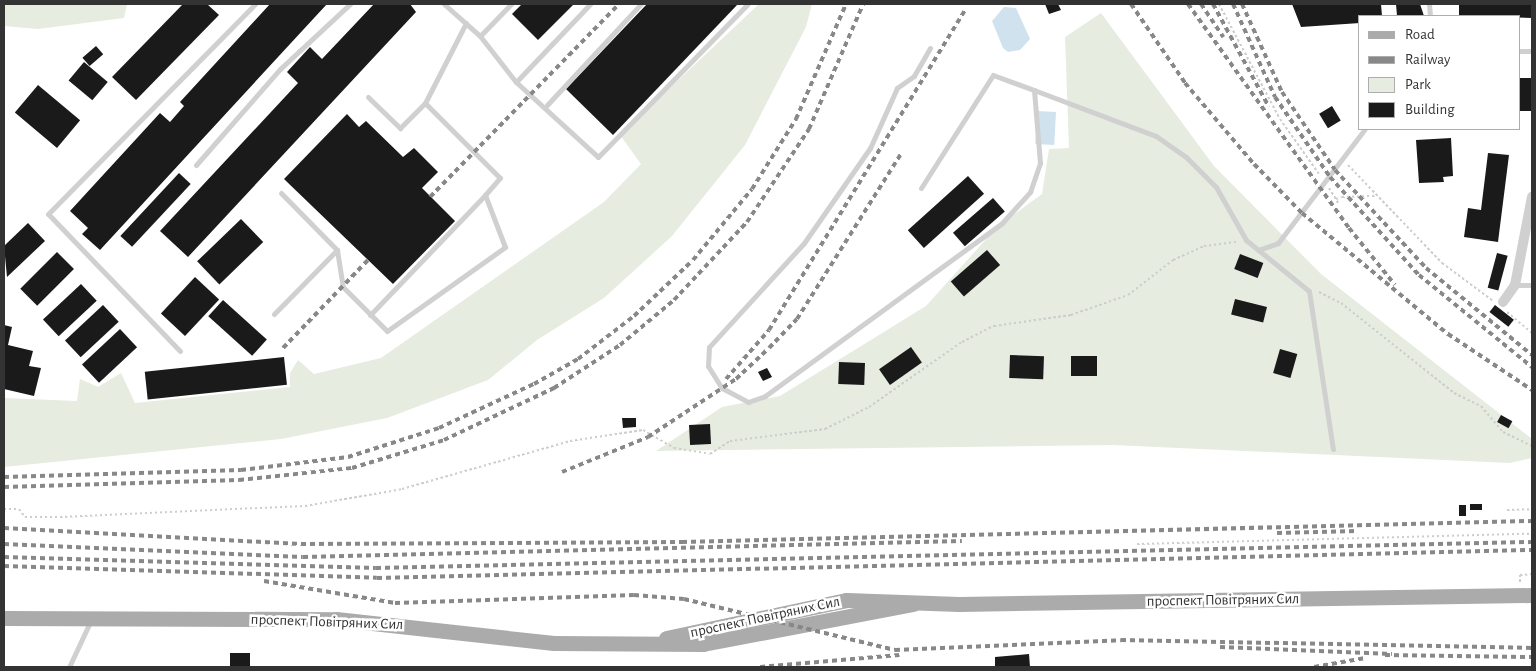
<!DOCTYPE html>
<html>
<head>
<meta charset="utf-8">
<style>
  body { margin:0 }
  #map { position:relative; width:1536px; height:671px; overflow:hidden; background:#fff; font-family:"Alegreya Sans",sans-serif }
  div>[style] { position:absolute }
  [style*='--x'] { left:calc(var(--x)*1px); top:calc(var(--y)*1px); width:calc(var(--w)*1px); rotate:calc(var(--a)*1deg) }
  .green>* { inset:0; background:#e6ecdf }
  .water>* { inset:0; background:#cfe2ee; transform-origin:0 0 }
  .building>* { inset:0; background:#1a1a1a; transform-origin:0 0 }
  .path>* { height:2px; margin-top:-1px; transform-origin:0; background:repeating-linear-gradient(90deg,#cdcdcd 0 2.5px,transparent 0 5px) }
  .lane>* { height:5px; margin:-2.5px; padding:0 2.5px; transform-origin:2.5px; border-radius:2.5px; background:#d0d0d0 }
  .street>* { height:10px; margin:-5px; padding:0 5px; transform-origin:5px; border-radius:5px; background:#d0d0d0 }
  .primary>* { height:15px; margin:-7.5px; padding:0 7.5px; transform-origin:7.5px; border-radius:7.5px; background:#ababab }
  .rail>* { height:4px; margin-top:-2px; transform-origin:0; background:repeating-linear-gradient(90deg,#888 0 5px,transparent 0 9px) }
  span { translate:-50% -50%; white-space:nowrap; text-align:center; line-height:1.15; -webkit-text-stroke:5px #fff; paint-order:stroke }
  .street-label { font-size:15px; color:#333 }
  .frame { position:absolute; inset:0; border:5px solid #333; pointer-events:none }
  .legend { position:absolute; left:1358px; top:15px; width:162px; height:115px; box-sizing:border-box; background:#fff; border:1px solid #adadad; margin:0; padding:6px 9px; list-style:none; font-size:15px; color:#333 }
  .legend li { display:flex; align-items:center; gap:10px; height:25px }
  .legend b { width:25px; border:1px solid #adadad }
</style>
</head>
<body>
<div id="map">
  <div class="green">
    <i style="clip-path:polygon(4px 4px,127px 4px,124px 18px,38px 29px,4px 26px)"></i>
    <i style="clip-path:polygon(759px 4px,812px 4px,806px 27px,745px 145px,672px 236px,604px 298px,537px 340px,488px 380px,387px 418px,281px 439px,4px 467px,4px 398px,77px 401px,80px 379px,98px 387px,121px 373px,135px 403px,290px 387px,290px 373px,298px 360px,314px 374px,381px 358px,604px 202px,641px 164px,620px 135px)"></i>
    <i style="clip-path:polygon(1101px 13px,1214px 166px,1321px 274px,1532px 439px,1532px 458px,1510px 463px,1113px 445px,656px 451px,722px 407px,780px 396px,926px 306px,997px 227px,1042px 194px,1049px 149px,1069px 148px,1065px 37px)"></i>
  </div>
  <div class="water">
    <i style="clip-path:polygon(1004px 7px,1016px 8px,1030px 39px,1020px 50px,1008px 52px,1003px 48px,992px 21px)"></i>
    <i style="left:1037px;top:111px;width:19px;height:33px;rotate:3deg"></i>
  </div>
  <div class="building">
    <i style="clip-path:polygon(183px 4px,207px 4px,219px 15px,136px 100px,112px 77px)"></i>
    <i style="clip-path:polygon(270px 4px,327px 4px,100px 250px,82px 234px,88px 228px,70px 211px,160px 113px,170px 122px,184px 106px,180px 102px)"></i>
    <i style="clip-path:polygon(374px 4px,410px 4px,416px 12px,188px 257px,160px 231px,298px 83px,287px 72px,310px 47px,322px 59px)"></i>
    <i style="clip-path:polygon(522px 4px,574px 4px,538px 40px,512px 14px)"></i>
    <i style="clip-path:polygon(647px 4px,738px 4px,613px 135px,566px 89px)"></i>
    <i style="clip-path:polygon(1045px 4px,1058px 4px,1061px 10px,1049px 14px)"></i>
    <i style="clip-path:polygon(1292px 4px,1381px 4px,1382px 16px,1360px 16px,1360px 23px,1301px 27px)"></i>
    <i style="clip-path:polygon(1396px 4px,1420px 4px,1424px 16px,1397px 16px)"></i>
    <i style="clip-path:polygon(1459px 4px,1532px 4px,1532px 18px,1459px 16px)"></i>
    <i style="left:96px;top:46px;width:11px;height:18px;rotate:49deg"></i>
    <i style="left:84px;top:62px;width:31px;height:24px;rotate:40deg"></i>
    <i style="left:1532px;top:78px;width:33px;height:12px;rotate:90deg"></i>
    <i style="left:38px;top:85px;width:55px;height:36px;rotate:40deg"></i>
    <i style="left:1332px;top:106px;width:17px;height:15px;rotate:59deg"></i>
    <i style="clip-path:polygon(347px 114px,359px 127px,366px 121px,403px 157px,414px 148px,438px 172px,422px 188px,455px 221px,393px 284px,284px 179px)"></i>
    <i style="clip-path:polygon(1451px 138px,1453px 176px,1443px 177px,1444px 182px,1419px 183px,1416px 140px)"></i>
    <i style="clip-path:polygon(1488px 153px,1509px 155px,1498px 242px,1464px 237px,1468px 208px,1481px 210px)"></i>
    <i style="left:179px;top:173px;width:16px;height:86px;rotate:43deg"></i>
    <i style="left:968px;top:176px;width:24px;height:81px;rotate:48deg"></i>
    <i style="left:993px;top:198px;width:18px;height:53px;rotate:49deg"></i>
    <i style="left:241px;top:219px;width:32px;height:61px;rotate:46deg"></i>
    <i style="clip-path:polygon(28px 223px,45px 241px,7px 277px,4px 246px)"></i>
    <i style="left:987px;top:250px;width:20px;height:48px;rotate:49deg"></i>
    <i style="left:57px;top:252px;width:24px;height:52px;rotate:45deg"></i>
    <i style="left:1497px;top:253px;width:11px;height:36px;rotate:15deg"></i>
    <i style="left:1240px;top:254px;width:25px;height:16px;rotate:21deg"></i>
    <i style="left:195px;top:277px;width:33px;height:50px;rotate:43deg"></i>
    <i style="left:81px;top:284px;width:23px;height:52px;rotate:47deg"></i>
    <i style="left:1235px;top:299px;width:33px;height:16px;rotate:14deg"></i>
    <i style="left:223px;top:300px;width:59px;height:22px;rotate:42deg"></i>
    <i style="left:103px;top:305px;width:23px;height:52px;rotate:47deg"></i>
    <i style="left:1495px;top:305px;width:24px;height:9px;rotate:38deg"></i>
    <i style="clip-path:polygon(4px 325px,12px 327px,8px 345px,33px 351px,29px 366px,41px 368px,34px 396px,4px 389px)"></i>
    <i style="left:120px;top:329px;width:25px;height:52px;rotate:47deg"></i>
    <i style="left:911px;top:347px;width:19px;height:39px;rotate:55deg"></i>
    <i style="left:1280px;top:349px;width:18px;height:25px;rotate:16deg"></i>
    <i style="left:1010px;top:355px;width:34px;height:23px;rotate:2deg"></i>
    <i style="left:1071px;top:356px;width:26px;height:20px"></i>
    <i style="left:284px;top:357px;width:28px;height:140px;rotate:84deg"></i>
    <i style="left:839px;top:362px;width:26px;height:22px;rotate:2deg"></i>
    <i style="clip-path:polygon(767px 368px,772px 377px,763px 381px,758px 372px)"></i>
    <i style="left:1501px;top:415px;width:13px;height:8px;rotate:29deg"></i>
    <i style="clip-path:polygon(622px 418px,636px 418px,636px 427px,623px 428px)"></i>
    <i style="left:710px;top:424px;width:20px;height:21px;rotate:87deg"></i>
    <i style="left:1482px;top:504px;width:6px;height:12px;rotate:90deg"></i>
    <i style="left:1459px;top:505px;width:7px;height:11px"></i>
    <i style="left:250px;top:653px;width:13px;height:20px;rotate:90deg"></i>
    <i style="clip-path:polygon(1029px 654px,1030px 667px,995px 667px,995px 657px)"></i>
  </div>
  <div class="path">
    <i style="--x:1219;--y:4;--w:130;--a:62.1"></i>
    <i style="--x:1280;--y:119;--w:67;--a:54.7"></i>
    <i style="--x:1348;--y:165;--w:136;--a:46.2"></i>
    <i style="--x:1442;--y:263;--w:64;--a:36.7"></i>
    <i style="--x:1329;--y:188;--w:13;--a:58"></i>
    <i style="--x:1338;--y:203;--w:4;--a:-117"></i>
    <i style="--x:1336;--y:199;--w:6;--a:-18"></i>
    <i style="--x:1342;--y:197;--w:34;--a:-2"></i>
    <i style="--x:1319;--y:292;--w:25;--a:27"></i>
    <i style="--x:1341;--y:303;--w:144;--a:38.5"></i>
    <i style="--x:1454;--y:393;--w:30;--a:26"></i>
    <i style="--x:1481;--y:406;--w:34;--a:50"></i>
    <i style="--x:1503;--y:432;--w:32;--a:26"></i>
    <i style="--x:1507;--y:312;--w:33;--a:40"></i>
    <i style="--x:4;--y:509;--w:15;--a:0"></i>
    <i style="--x:19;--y:509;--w:10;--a:53"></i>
    <i style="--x:25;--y:517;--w:35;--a:0"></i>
    <i style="--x:60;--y:517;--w:245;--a:-2.6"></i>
    <i style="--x:305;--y:506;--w:98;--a:-9.9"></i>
    <i style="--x:402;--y:489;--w:175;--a:-15.9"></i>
    <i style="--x:570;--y:441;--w:74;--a:-8.6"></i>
    <i style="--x:643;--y:430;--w:36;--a:30"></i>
    <i style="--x:674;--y:448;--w:36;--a:9"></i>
    <i style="--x:710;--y:454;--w:24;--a:-33"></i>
    <i style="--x:730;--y:441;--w:96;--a:-7.2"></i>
    <i style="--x:825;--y:429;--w:49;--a:-26.6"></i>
    <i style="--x:869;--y:407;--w:113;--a:-35"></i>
    <i style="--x:962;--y:342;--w:36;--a:-27"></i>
    <i style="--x:994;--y:326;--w:78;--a:-8.1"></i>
    <i style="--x:1071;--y:315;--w:60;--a:-19.3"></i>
    <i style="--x:1128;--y:295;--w:57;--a:-37.9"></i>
    <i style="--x:1173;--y:260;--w:34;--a:-24"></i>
    <i style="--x:1204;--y:246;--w:32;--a:-7"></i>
    <i style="--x:1507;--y:510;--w:25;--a:-2"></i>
    <i style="--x:1137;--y:544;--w:395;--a:-1.5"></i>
    <i style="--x:1520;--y:582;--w:7;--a:-90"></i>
    <i style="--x:1520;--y:575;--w:12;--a:-5"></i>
  </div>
  <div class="lane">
    <i style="--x:444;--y:4;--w:48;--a:41.6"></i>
    <i style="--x:480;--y:36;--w:58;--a:52"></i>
    <i style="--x:516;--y:82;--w:111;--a:42.4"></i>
    <i style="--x:598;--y:157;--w:214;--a:-45.6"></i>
    <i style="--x:1429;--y:4;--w:12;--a:85"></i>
    <i style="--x:480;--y:36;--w:45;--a:-45.9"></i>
    <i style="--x:930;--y:48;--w:32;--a:120"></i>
    <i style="--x:914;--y:76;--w:21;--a:145"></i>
    <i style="--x:897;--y:88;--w:66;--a:114.2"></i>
    <i style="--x:870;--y:148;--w:116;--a:124.8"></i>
    <i style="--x:804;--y:243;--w:141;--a:132.4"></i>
    <i style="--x:709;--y:347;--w:19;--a:93"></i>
    <i style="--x:708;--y:366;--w:26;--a:58"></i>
    <i style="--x:722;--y:388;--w:30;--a:28"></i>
    <i style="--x:748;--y:402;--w:18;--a:-19"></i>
    <i style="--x:765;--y:396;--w:293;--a:-36.1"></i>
    <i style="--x:1002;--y:223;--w:42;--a:-47.9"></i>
    <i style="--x:1030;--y:192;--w:31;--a:-71"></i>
    <i style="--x:1040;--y:163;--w:73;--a:-94.7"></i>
    <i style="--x:1034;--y:90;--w:130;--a:20.7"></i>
    <i style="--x:1156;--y:136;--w:37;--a:35"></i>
    <i style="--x:1186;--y:157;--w:42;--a:45"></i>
    <i style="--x:1216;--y:187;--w:61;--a:60.5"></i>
    <i style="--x:1246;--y:240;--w:81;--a:39"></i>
    <i style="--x:1309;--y:291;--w:160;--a:81.4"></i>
    <i style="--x:1520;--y:51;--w:12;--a:0"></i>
    <i style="--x:516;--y:82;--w:108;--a:-46.5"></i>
    <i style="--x:368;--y:97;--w:45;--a:44.1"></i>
    <i style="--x:400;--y:128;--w:35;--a:-45"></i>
    <i style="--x:547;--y:105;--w:138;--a:-47.1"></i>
    <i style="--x:196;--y:165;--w:128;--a:-48.8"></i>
    <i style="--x:280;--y:69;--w:96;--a:-42.9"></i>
    <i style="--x:921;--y:188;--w:134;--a:-57.5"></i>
    <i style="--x:993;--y:75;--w:44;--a:20.1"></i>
    <i style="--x:281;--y:193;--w:80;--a:45.5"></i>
    <i style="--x:337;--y:250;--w:37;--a:81"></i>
    <i style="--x:343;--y:287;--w:62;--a:45"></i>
    <i style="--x:387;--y:331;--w:145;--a:-35.4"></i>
    <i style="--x:505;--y:247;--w:56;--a:-111"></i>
    <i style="--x:485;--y:195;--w:23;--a:-49"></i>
    <i style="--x:500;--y:178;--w:106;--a:-135"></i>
    <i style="--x:425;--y:103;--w:90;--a:-62.9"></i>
    <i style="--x:1258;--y:250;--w:21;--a:-19"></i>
    <i style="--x:1278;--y:243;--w:143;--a:-52.7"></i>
    <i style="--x:1515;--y:285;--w:17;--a:0"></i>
    <i style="--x:274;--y:314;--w:90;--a:-45.5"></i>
    <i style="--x:370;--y:315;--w:166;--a:-46.2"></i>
    <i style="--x:180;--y:351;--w:190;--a:-133.9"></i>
    <i style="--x:48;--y:214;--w:295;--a:-45.4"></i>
    <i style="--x:69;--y:667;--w:52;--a:-64.9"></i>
  </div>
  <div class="street">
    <i style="--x:1503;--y:302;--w:21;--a:-55"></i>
    <i style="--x:1515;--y:285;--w:90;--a:-79.1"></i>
  </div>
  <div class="primary">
    <i style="--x:4;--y:618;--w:332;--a:0.2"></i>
    <i style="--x:336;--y:619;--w:219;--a:6.3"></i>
    <i style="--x:554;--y:643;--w:149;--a:0.4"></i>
    <i style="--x:703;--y:644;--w:214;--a:-10.8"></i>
    <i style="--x:666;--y:638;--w:184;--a:-11.9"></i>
    <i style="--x:846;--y:600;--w:113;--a:2"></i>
    <i style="--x:959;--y:604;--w:573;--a:-0.9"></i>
  </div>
  <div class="rail">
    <i style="--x:1131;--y:4;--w:96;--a:55.6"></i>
    <i style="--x:1185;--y:83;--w:106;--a:49.6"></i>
    <i style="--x:1254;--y:164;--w:69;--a:45.6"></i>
    <i style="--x:1302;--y:213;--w:190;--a:39.7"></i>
    <i style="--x:1448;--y:334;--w:101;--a:33.7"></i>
    <i style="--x:1188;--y:4;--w:276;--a:54.3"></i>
    <i style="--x:1349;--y:228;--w:73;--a:51.1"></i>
    <i style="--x:1201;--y:4;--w:40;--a:56"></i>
    <i style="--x:1213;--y:4;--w:117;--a:61.5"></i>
    <i style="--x:1233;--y:4;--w:102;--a:65.7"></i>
    <i style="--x:1275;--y:97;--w:97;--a:55.5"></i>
    <i style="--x:1330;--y:177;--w:132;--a:47.8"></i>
    <i style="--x:1419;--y:275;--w:146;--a:39.2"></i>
    <i style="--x:1242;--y:4;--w:97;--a:65.6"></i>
    <i style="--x:1282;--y:92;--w:94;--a:55.8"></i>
    <i style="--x:1335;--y:170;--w:134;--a:47.1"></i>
    <i style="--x:1426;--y:268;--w:137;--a:39.4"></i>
    <i style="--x:430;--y:197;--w:270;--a:-45.6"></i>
    <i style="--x:283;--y:348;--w:122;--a:-46"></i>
    <i style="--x:726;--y:379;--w:65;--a:-48.7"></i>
    <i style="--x:769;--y:330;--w:375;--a:-58.5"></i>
    <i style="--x:562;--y:472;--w:93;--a:-22.1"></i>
    <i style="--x:648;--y:437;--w:105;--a:-33.4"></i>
    <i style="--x:736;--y:379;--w:45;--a:-43.2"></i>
    <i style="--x:769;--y:348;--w:40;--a:-46"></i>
    <i style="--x:797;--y:319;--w:197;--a:-57.8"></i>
    <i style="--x:4;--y:477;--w:237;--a:-1.7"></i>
    <i style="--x:241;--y:470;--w:108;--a:-6.9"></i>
    <i style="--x:348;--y:457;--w:96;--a:-17.7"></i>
    <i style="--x:439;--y:428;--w:105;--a:-24.9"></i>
    <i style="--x:534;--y:384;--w:51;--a:-29.6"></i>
    <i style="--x:578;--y:359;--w:71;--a:-37.5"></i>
    <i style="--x:634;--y:316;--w:81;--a:-43.5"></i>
    <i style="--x:693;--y:260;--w:92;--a:-50.3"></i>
    <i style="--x:752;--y:189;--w:83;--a:-57.8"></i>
    <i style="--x:796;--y:119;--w:125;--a:-66.5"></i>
    <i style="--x:4;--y:487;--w:235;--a:-1.7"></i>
    <i style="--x:239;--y:480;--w:114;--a:-6.1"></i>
    <i style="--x:352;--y:468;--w:96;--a:-16.9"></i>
    <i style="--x:444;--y:440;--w:122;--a:-25.3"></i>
    <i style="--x:554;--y:388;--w:79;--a:-33.1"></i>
    <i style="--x:620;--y:345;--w:70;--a:-39.8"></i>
    <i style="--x:674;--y:300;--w:107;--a:-46.9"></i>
    <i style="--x:747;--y:222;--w:112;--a:-56.3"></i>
    <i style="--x:809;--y:129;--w:136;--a:-66.6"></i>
    <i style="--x:4;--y:528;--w:297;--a:3.1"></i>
    <i style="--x:301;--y:544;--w:381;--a:-0.3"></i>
    <i style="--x:682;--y:542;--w:850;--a:-1.42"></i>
    <i style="--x:1277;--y:533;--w:80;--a:-1.4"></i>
    <i style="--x:4;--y:544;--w:299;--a:2.5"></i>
    <i style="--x:303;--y:557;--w:659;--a:-1.39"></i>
    <i style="--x:4;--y:557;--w:372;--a:1.7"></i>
    <i style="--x:376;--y:568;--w:1156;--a:-1.29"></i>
    <i style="--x:4;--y:566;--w:373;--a:1.8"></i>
    <i style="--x:377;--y:578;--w:1155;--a:-1.39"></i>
    <i style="--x:264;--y:581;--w:133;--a:9.5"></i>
    <i style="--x:395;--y:603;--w:239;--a:-1.9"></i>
    <i style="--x:634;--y:595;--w:50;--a:4.6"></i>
    <i style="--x:684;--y:599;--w:217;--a:13.6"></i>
    <i style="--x:895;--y:650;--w:226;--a:-2.5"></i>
    <i style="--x:1121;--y:640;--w:411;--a:1.1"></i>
    <i style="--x:1220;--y:647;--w:172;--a:2.3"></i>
    <i style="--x:1385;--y:655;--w:147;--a:0.8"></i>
    <i style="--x:760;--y:667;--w:140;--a:-4.9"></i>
    <i style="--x:1314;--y:667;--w:52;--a:-10"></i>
  </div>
  <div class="street-label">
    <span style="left:1223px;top:600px;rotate:-1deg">проспект Повітряних Сил</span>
    <span style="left:765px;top:617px;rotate:-12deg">проспект Повітряних Сил</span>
    <span style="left:327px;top:622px;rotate:2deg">проспект Повітряних Сил</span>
  </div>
  <div class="frame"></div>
  <ul class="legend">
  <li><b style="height:6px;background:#ababab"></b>Road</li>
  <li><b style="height:6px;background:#888"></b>Railway</li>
  <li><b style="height:14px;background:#e6ecdf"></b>Park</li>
  <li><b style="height:14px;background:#1a1a1a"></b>Building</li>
  </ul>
</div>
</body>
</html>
